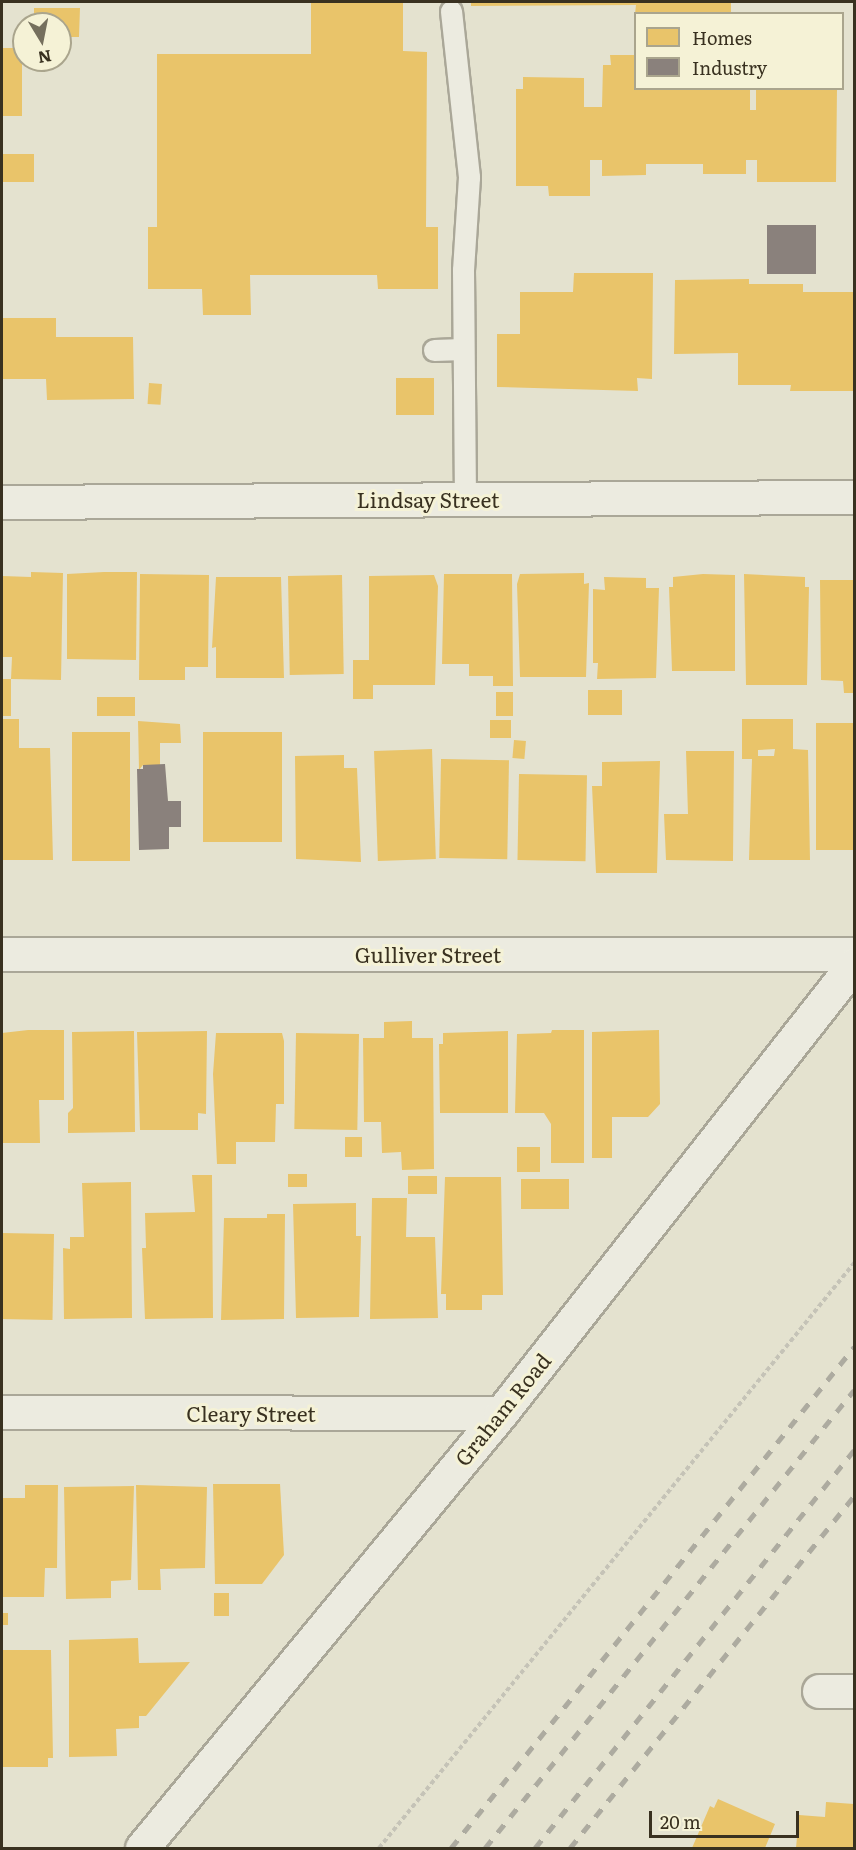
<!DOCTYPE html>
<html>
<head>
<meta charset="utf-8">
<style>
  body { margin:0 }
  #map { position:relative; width:856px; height:1850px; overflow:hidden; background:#e4e2cf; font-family:Literata,serif }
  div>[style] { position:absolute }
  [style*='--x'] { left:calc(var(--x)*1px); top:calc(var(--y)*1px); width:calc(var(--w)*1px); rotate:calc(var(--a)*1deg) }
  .homes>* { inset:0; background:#e9c46a; transform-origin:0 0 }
  .industry>* { inset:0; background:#8a817c; transform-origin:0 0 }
  .path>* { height:4px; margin-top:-2px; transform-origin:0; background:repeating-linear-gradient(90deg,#c5c3b7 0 4.5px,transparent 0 7.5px) }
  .roads { filter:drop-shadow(2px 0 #aaa798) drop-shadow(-2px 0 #aaa798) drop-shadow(0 2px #aaa798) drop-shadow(0 -2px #aaa798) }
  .lane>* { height:21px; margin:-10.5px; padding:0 10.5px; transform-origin:10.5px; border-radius:10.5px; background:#ecebe0 }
  .street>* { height:33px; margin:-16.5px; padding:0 16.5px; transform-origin:16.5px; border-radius:16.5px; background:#ecebe0 }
  .rail>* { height:4.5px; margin-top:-2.25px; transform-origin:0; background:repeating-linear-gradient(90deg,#adaba0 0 10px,transparent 0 20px) }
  span { translate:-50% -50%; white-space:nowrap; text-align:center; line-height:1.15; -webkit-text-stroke:6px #f5f2d6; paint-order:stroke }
  .street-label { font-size:21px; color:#393120 }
  .frame { position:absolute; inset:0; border:3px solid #393120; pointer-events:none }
  .legend { position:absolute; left:634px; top:12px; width:210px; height:78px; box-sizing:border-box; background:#f5f2d6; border:2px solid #aaa58d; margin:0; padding:8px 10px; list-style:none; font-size:18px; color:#393120 }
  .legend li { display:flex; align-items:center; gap:12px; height:30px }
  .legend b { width:30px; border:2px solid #aaa58d }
  .north { position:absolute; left:12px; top:12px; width:60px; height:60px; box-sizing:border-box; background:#f5f2d6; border:2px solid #aaa58d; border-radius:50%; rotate:170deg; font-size:16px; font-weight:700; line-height:24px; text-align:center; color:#393120 }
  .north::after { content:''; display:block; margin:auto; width:21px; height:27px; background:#756f5d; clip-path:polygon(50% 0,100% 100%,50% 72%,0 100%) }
  .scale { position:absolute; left:649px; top:1811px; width:150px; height:27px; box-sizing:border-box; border:3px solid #393120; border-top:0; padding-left:8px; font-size:18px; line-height:21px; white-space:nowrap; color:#393120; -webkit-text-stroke:4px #f5f2d6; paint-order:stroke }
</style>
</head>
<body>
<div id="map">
  <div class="homes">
    <i style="clip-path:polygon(311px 2px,403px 2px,403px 51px,427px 52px,426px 227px,438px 227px,438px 289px,378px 289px,377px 275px,250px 275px,251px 315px,203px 315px,202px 289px,148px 289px,148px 227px,157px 227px,157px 54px,311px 54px)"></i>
    <i style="clip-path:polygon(471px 2px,731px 2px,731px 14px,635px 14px,636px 5px,471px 6px)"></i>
    <i style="clip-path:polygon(34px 8px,80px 8px,79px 37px,60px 37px,60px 24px,34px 24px)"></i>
    <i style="left:2px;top:48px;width:20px;height:68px"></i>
    <i style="clip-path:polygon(610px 55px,636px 55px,636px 88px,750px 88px,750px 110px,756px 110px,756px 88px,837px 88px,836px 182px,757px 182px,757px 160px,746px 160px,746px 174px,703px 174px,703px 164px,646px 164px,646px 175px,602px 176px,602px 160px,590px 160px,590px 196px,549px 196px,548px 186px,516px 186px,516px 89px,523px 89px,523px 77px,584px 78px,584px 107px,602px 107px,603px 65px,611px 65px)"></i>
    <i style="left:2px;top:154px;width:32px;height:28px"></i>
    <i style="clip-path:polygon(574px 273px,653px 273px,652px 379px,637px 378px,638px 391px,497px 387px,497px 334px,520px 334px,520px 292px,573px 292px)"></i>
    <i style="clip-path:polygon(749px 279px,749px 284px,803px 284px,803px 292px,854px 292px,854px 391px,790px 391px,791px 385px,738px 385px,738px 353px,674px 354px,675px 280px)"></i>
    <i style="clip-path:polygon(2px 318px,56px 318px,56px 337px,133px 337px,134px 399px,47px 400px,46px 379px,2px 379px)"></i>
    <i style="left:396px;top:378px;width:38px;height:37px"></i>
    <i style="left:149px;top:383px;width:13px;height:21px;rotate:4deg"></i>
    <i style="clip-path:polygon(31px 572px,63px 573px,61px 680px,11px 679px,12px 657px,2px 657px,2px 576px,31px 577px)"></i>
    <i style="clip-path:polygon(104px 572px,137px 572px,136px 660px,67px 659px,67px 574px)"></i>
    <i style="clip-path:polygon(584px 573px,584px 584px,589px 583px,586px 677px,520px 677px,517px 584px,520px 574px)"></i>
    <i style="clip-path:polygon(140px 574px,209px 575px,208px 667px,185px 667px,185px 680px,139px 680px)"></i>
    <i style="clip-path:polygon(444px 574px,512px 574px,513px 686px,493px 686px,493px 676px,469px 676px,469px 664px,442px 664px)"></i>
    <i style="clip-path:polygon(703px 574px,735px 575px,735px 671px,672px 671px,669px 587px,673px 587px,673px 577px)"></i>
    <i style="clip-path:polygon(744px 574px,805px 577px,805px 587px,809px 587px,807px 685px,746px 685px)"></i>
    <i style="left:342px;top:575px;width:99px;height:54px;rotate:89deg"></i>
    <i style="clip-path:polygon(434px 575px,438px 586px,435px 685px,373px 685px,373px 699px,353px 699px,353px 660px,369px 660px,369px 576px)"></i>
    <i style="clip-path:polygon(216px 577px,281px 577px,284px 678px,216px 678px,216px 647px,212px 648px)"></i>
    <i style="clip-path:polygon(604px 577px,646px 578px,646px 588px,659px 588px,656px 678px,597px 679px,598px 663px,593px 663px,593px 589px,605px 590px)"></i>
    <i style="clip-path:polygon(820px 580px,853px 580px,854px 583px,854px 693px,844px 693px,843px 681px,821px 680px)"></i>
    <i style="left:2px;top:679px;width:9px;height:37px"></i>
    <i style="left:588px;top:690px;width:34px;height:25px"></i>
    <i style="left:496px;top:692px;width:17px;height:24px"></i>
    <i style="left:97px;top:697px;width:38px;height:19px"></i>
    <i style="clip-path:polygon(2px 719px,19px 719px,19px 748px,50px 748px,53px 860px,2px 860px)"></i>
    <i style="clip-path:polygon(evenodd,742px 719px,793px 719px,793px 749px,808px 750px,810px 860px,749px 860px,752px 759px,742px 759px,742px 719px,775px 749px,774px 756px,758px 756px,758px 750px,775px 749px)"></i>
    <i style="left:490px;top:720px;width:21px;height:18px"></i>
    <i style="clip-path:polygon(138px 721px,180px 724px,181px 743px,160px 743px,160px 765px,143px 765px,139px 770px)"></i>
    <i style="left:816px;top:723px;width:38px;height:127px"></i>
    <i style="left:72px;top:732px;width:58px;height:129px"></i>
    <i style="left:203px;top:732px;width:79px;height:110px"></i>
    <i style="left:514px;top:740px;width:12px;height:18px;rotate:5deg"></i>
    <i style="left:432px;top:749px;width:110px;height:58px;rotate:88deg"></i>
    <i style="clip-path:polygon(686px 751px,734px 751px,733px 861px,666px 860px,664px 814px,688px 814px)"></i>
    <i style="clip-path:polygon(344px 755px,344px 768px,357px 768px,361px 862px,296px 859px,295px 756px)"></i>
    <i style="left:441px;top:759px;width:68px;height:99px;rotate:1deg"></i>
    <i style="clip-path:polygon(660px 761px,657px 873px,596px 873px,592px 786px,602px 786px,602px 762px)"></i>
    <i style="left:519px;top:774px;width:68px;height:86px;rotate:1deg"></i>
    <i style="clip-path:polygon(412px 1021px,412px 1038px,433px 1038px,434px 1169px,402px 1170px,401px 1152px,382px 1153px,381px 1122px,364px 1122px,363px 1038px,384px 1038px,384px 1022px)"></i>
    <i style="clip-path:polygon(28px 1030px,64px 1030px,64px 1100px,39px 1100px,40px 1143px,2px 1143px,2px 1033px)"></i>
    <i style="clip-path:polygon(552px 1030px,584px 1030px,584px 1163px,551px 1163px,551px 1124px,544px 1113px,515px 1113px,517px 1034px,551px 1033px)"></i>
    <i style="clip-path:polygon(659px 1030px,660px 1104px,648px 1117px,612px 1117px,612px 1158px,592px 1158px,592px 1032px)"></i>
    <i style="clip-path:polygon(134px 1031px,135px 1132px,68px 1133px,68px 1113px,73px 1108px,72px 1032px)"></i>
    <i style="clip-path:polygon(207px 1031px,206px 1114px,198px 1113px,198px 1130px,140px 1130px,137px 1032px)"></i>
    <i style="clip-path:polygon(508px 1031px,508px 1113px,440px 1113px,439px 1044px,443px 1044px,443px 1033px)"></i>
    <i style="clip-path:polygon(216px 1033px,282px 1033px,284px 1041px,284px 1104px,276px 1104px,275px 1142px,236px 1142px,236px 1164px,217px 1164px,213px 1074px)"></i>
    <i style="left:296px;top:1033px;width:63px;height:96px;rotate:1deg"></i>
    <i style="left:345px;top:1137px;width:17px;height:20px"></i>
    <i style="left:517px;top:1147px;width:23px;height:25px"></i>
    <i style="left:288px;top:1174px;width:19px;height:13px"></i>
    <i style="clip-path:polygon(192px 1175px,212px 1175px,213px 1318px,145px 1319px,142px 1248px,146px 1248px,145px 1213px,195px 1212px)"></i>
    <i style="left:408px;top:1176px;width:29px;height:18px"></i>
    <i style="clip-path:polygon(445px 1177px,501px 1177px,503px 1295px,482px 1295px,482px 1310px,446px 1310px,446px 1294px,441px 1294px)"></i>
    <i style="left:521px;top:1179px;width:48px;height:30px"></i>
    <i style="clip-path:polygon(131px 1182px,132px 1318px,64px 1319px,63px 1248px,70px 1249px,70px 1237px,84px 1237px,82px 1183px)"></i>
    <i style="clip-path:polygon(372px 1198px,407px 1198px,406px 1237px,435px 1237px,438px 1318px,370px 1319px)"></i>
    <i style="clip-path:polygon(356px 1203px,356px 1236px,361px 1236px,359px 1317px,296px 1318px,293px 1204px)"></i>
    <i style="clip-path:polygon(267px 1214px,285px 1214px,284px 1319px,221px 1320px,224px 1218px,267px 1218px)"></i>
    <i style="left:2px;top:1233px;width:52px;height:86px;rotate:1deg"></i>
    <i style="clip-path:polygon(213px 1484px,280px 1484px,284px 1555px,262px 1584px,215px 1584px)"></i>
    <i style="clip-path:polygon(25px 1485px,58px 1485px,57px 1568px,45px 1568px,44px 1597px,2px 1597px,2px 1498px,25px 1498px)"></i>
    <i style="clip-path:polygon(136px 1485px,207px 1487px,205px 1568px,160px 1569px,161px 1590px,138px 1590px)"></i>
    <i style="clip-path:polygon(134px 1486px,131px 1580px,111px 1581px,111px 1598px,66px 1599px,64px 1487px)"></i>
    <i style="left:214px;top:1593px;width:15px;height:23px"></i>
    <i style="left:2px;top:1613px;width:6px;height:12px"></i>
    <i style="clip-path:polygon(138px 1638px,139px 1663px,190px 1662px,146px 1716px,139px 1716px,139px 1728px,116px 1729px,117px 1756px,69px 1757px,69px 1640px)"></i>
    <i style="clip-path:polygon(2px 1650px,51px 1650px,53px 1758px,48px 1758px,48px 1767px,2px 1767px)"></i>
    <i style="clip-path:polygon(718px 1799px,775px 1824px,765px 1848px,692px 1848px,710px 1806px,714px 1808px)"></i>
    <i style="clip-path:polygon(826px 1802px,854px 1804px,854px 1848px,796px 1848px,799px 1815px,825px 1817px)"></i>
  </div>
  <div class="industry">
    <i style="left:816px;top:225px;width:49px;height:49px;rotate:90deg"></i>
    <i style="clip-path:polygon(165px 764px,168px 801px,181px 801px,181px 827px,169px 827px,169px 849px,139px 850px,137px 769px,143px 769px,143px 765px)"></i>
  </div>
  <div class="path">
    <i style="--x:379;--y:1848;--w:754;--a:-50.92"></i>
  </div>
  <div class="roads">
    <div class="lane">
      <i style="--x:451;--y:11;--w:167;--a:83.8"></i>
      <i style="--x:469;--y:177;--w:93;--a:93.7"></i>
      <i style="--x:463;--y:270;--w:229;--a:89.5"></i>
      <i style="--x:434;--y:350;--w:29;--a:-2"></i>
    </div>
    <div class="street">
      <i style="--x:2;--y:502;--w:852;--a:-0.34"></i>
      <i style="--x:2;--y:954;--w:852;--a:0"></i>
      <i style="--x:2;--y:1412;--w:499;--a:0.1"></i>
      <i style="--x:819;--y:1691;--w:35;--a:0"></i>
      <i style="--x:142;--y:1848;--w:564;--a:-50.47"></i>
      <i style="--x:501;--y:1413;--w:571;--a:-51.83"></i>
    </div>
  </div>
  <div class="rail">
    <i style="--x:451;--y:1848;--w:643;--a:-51.19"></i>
    <i style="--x:485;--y:1848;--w:588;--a:-51.14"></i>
    <i style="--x:535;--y:1848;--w:510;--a:-51.29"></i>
    <i style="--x:570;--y:1848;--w:452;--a:-51.1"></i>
  </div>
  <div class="street-label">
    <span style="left:428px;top:499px">Lindsay Street</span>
    <span style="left:428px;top:954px">Gulliver Street</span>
    <span style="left:502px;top:1409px;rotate:-51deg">Graham Road</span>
    <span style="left:251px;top:1413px">Cleary Street</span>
  </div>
  <div class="frame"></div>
  <ul class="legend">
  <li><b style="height:16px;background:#e9c46a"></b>Homes</li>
  <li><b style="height:16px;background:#8a817c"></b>Industry</li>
  </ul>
  <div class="north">N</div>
  <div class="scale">20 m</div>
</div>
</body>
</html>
